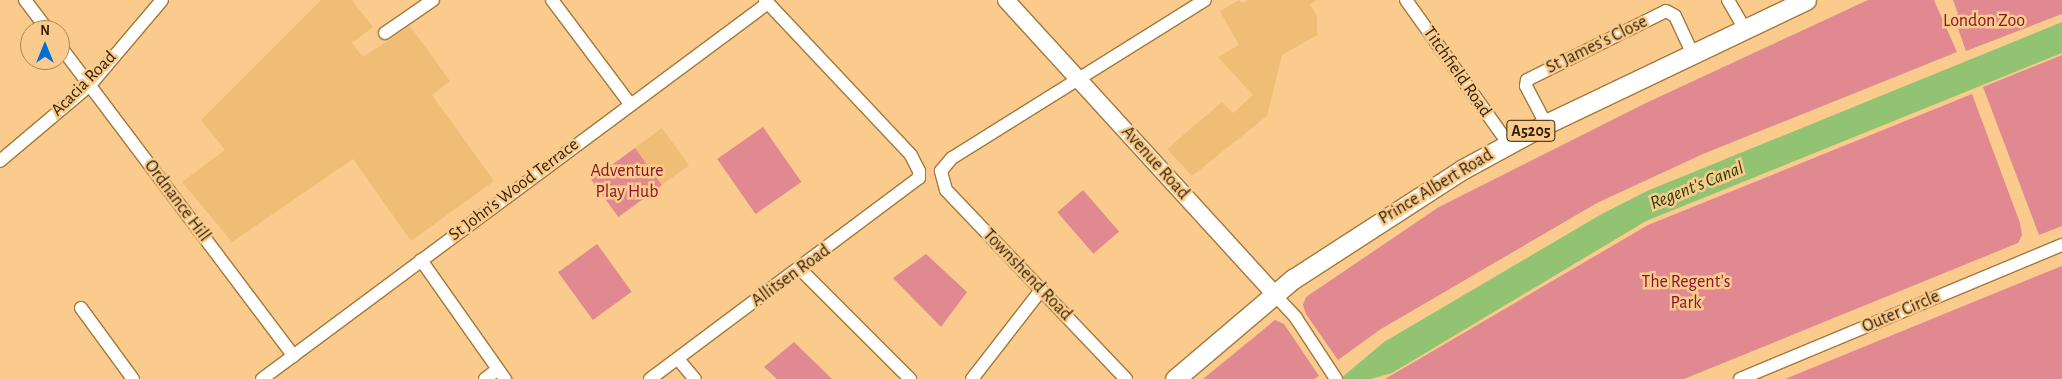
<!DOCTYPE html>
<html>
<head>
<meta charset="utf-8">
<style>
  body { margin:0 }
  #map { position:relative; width:2062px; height:379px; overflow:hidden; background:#facb8c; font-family:"Alegreya Sans",sans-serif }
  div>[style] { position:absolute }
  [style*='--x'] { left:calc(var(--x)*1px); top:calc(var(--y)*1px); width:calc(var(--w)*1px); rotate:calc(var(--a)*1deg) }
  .built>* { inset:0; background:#f0bd76; transform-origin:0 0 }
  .green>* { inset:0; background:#e08991; transform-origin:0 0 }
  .water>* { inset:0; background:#91c373 }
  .roads { filter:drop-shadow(1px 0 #a4793a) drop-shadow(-1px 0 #a4793a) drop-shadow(0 1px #a4793a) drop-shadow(0 -1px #a4793a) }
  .street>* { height:12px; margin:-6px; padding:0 6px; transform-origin:6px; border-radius:6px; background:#fff }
  .secondary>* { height:16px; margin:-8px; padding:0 8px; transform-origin:8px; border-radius:8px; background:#fff }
  .primary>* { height:19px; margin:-9.5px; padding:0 9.5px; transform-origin:9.5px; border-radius:9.5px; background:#fff }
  span { translate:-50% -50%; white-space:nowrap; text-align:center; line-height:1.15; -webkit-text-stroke:5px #facb8c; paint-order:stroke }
  .shield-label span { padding:1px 4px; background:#facb8c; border:1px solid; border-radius:4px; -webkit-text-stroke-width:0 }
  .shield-label { font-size:16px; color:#311f04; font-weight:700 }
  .park-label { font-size:18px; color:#8a1430 }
  .street-label { font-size:18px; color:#311f04 }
  .water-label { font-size:19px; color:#1c3c02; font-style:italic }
  .north { position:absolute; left:20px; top:20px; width:50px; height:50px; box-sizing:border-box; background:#facb8c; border:1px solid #aa8656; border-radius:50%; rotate:0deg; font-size:14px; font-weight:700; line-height:20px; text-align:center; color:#311f04 }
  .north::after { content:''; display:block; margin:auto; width:18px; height:22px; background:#0070d7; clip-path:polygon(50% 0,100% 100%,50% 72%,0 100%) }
</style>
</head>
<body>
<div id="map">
  <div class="built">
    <i style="clip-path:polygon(321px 0,352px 0,373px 27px,352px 43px,363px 57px,410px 26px,450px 81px,432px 95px,494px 181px,411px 241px,353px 159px,232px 242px,182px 182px,225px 150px,201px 120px)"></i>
    <i style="clip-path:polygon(1239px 0,1242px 3px,1248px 0,1317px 0,1310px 4px,1317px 17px,1317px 35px,1282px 55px,1267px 116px,1192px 176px,1167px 149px,1222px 102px,1233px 113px,1253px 95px,1218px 57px,1239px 45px,1220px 11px)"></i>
    <i style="left:662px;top:128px;width:46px;height:34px;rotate:54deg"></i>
  </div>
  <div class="green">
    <i style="clip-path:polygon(1868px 0,1934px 0,1957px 52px,1703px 154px,1597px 203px,1381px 329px,1338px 360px,1306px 314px,1303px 305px,1306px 297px,1439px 207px,1646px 103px)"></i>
    <i style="clip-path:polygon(1953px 0,2062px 0,2062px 14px,1966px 51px,1954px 17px,1958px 14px)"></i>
    <i style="clip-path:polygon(2062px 55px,2062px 226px,2039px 235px,1983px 87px)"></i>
    <i style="clip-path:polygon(1972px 94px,2020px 223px,2022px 235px,2018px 243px,1684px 379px,1385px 379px,1648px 225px)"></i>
    <i style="left:763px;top:127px;width:67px;height:56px;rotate:55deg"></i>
    <i style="left:635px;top:148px;width:46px;height:54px;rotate:54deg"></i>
    <i style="left:1083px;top:190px;width:55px;height:34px;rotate:49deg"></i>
    <i style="left:597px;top:244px;width:59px;height:48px;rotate:54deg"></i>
    <i style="clip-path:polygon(926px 254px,967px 292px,941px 327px,893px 278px)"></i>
    <i style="clip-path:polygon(2062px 266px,2062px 379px,1785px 379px,2042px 274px)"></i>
    <i style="clip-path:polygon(1275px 320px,1284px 324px,1319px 376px,1314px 379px,1203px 379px)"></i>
    <i style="clip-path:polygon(794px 342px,832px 379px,777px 379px,764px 367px)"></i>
  </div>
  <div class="water">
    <i style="clip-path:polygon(2062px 22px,2062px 53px,1646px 221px,1392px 373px,1371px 379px,1340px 379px,1384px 342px,1600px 215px,1647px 191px)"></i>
  </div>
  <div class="roads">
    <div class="street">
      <i style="--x:25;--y:0;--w:38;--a:53"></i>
      <i style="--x:552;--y:0;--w:130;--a:53.1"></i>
      <i style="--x:1406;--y:0;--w:176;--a:54.5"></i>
      <i style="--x:1728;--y:0;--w:32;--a:60"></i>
      <i style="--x:385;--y:33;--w:58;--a:-34.5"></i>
      <i style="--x:60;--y:46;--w:388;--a:53"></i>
      <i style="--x:1546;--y:124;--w:43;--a:-117.8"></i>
      <i style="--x:1526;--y:86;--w:6;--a:-81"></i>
      <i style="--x:1527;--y:80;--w:155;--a:-26.4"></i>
      <i style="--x:1666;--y:11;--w:10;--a:29"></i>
      <i style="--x:1675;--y:16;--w:40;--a:65"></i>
      <i style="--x:0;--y:161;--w:118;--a:-40.2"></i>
      <i style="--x:90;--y:85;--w:111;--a:-49.7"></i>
      <i style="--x:421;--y:260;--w:146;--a:54.8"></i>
      <i style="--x:800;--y:269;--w:156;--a:45"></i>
      <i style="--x:1274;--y:294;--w:33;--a:47"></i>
      <i style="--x:1296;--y:318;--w:73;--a:56.7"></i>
      <i style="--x:81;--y:308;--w:88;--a:53.8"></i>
      <i style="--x:678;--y:359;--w:26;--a:50"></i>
      <i style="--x:262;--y:379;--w:630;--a:-36.62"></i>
      <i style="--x:485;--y:379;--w:16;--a:-38"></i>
      <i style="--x:650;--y:379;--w:336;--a:-36.8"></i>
      <i style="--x:919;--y:178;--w:7;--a:-90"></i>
      <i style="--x:919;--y:171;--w:18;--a:-117"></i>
      <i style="--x:911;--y:155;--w:213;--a:-133.3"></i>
      <i style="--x:972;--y:379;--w:113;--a:-52.2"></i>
      <i style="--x:1126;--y:379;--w:261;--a:-133.6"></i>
      <i style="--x:946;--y:190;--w:20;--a:-105"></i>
      <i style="--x:941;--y:171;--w:17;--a:-50"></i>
      <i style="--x:952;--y:158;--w:298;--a:-32"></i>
      <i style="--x:1740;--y:379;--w:349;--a:-22.6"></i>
    </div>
    <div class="secondary">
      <i style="--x:1006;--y:0;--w:398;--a:47.6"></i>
    </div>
    <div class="primary">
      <i style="--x:1175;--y:379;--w:155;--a:-40.3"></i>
      <i style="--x:1293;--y:279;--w:202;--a:-32.9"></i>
      <i style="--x:1463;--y:169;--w:94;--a:-28.5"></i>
      <i style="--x:1546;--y:124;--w:288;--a:-25.5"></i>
    </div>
  </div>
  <div class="shield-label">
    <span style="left:1531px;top:131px">A5205</span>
  </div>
  <div class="park-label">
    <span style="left:1984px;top:21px">London Zoo</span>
    <span style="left:627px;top:182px">Adventure<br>Play Hub</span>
    <span style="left:1686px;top:293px">The Regent's<br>Park</span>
  </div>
  <div class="street-label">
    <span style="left:1597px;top:45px;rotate:-26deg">St James's Close</span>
    <span style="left:1457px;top:72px;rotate:55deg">Titchfield Road</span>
    <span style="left:84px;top:84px;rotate:-45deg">Acacia Road</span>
    <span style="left:1155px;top:163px;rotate:48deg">Avenue Road</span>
    <span style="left:1436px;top:187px;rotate:-31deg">Prince Albert Road</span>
    <span style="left:514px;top:190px;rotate:-37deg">St John's Wood Terrace</span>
    <span style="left:177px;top:201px;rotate:53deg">Ordnance Hill</span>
    <span style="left:1027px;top:275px;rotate:46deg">Townshend Road</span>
    <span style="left:791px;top:276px;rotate:-36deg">Allitsen Road</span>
    <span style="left:1901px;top:312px;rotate:-23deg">Outer Circle</span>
  </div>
  <div class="water-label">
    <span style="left:1697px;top:186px;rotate:-22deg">Regent's Canal</span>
  </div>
  <div class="north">N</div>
</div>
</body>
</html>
